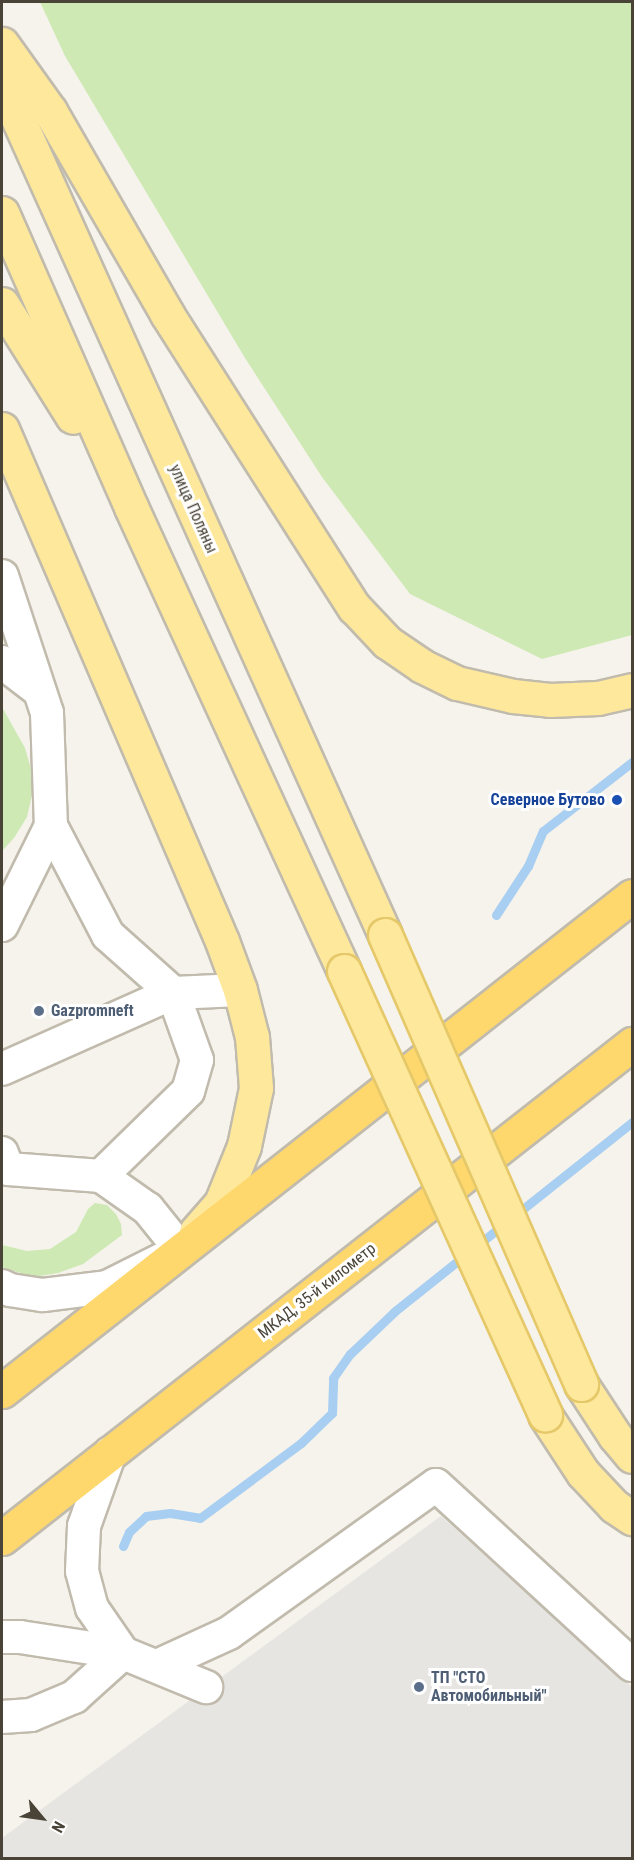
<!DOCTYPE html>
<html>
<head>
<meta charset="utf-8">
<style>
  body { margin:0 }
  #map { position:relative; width:634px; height:1860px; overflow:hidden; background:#f5f3eb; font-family:"Roboto Condensed",sans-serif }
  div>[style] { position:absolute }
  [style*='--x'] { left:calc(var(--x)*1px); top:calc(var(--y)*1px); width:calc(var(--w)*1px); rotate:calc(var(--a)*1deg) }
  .green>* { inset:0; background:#cee9b4 }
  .parking>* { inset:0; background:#e7e5e2 }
  .stream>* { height:9px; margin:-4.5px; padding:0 4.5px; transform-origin:4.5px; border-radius:4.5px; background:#a8cef1 }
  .roads { filter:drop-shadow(2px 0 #c1bbad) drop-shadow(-2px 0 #c1bbad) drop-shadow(0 2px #c1bbad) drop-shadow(0 -2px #c1bbad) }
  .minor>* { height:32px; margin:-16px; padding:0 16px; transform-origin:16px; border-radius:16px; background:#fff }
  .major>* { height:33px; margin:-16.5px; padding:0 16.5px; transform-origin:16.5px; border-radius:16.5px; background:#fee89b }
  .highway>* { height:33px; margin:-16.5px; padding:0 16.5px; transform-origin:16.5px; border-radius:16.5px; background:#fed76d }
  .bridges { filter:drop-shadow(2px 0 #e5c869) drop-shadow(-2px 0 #e5c869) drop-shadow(0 2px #e5c869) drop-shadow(0 -2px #e5c869) }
  .major-bridge>* { height:33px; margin:-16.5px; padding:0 16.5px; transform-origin:16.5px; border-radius:16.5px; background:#fee89b }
  .dots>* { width:16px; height:16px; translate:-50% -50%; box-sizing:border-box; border:3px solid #fff; border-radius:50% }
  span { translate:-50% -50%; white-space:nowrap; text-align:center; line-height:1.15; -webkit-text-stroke:6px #fff; paint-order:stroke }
  .street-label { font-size:16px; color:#4a4438 }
  .transit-label { font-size:16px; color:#164399; font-weight:700 }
  .right { translate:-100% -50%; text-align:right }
  .service-label { font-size:16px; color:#4e5e75; font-weight:700 }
  .left { translate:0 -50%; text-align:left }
  .frame { position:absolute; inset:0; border:3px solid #4a4438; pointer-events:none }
  .north { position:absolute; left:12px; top:1788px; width:60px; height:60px; -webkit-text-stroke:4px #fff; paint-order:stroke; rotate:119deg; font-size:16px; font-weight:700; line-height:24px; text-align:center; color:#4a4438 }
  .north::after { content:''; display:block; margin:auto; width:21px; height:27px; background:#4a4438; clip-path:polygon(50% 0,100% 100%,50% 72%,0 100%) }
</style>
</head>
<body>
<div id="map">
  <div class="green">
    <i style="clip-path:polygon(40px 2px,632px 2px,632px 635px,542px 659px,410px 594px,322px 477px,245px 358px,65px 56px)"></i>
    <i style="clip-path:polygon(2px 707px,25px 748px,31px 769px,32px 795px,27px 817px,14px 838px,2px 851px)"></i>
    <i style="clip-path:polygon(95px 1203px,107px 1205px,116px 1214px,121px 1224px,122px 1235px,83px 1264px,58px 1273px,33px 1277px,2px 1267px,2px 1245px,27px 1251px,50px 1249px,76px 1232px,88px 1209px)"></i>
  </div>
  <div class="parking">
    <i style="clip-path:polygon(441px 1516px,632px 1687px,632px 1858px,2px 1858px,2px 1838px)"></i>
  </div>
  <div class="stream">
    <i style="--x:496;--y:915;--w:59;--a:-56.9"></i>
    <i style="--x:528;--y:866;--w:38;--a:-67"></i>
    <i style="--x:543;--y:831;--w:113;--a:-37.8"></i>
    <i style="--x:514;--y:1216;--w:151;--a:-38.5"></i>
    <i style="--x:123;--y:1546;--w:15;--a:-67"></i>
    <i style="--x:129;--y:1532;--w:23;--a:-43"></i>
    <i style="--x:146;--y:1516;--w:24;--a:-7"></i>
    <i style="--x:170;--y:1513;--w:30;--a:9"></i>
    <i style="--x:200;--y:1518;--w:126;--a:-36.6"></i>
    <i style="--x:301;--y:1443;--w:43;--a:-44.1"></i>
    <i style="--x:332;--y:1413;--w:35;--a:-88"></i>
    <i style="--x:333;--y:1378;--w:29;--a:-55"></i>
    <i style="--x:350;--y:1354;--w:62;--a:-43.7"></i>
    <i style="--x:395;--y:1311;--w:139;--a:-38.6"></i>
  </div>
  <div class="roads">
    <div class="minor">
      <i style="--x:2;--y:576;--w:144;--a:71.8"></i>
      <i style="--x:47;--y:713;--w:113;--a:88"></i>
      <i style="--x:51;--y:826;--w:123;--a:62.4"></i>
      <i style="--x:108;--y:935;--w:87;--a:41.7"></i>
      <i style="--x:173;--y:993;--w:71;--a:70.3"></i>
      <i style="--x:197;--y:1060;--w:32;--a:106"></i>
      <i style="--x:188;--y:1091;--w:122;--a:135.7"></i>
      <i style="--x:101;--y:1176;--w:93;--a:-175.7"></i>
      <i style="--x:8;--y:1169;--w:17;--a:-111"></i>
      <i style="--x:2;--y:662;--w:44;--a:37.6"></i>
      <i style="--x:2;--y:925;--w:110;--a:-63.7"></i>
      <i style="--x:2;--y:1069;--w:187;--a:-24"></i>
      <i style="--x:173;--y:993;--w:67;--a:-2.6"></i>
      <i style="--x:2;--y:1286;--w:9;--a:27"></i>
      <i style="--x:10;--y:1290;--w:33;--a:9"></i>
      <i style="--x:43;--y:1295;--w:64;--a:-7.1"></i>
      <i style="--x:107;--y:1287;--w:83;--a:-26.6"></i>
      <i style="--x:181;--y:1250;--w:53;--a:-128.8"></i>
      <i style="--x:148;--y:1209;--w:57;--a:-144.9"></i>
      <i style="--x:110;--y:1453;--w:77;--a:109.6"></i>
      <i style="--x:84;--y:1526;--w:45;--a:92.5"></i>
      <i style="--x:82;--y:1571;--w:38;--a:75"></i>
      <i style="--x:92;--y:1608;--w:55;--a:55.4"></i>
      <i style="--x:2;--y:1637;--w:18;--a:0"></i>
      <i style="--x:20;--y:1637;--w:104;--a:8.8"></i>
      <i style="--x:123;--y:1653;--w:90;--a:22.3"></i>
      <i style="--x:157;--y:1666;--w:79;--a:-24.6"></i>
      <i style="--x:229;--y:1633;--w:254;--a:-35.6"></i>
      <i style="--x:436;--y:1485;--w:266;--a:42.6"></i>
      <i style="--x:2;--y:1717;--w:29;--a:-4"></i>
      <i style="--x:31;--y:1715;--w:47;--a:-22.7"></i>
      <i style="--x:74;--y:1697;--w:66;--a:-41.9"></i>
    </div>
    <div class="major">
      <i style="--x:2;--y:44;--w:82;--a:54.4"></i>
      <i style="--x:50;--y:111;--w:234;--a:60"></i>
      <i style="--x:167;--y:314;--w:348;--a:57.5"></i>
      <i style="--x:354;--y:607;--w:48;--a:46.7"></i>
      <i style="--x:387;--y:642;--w:42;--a:34.4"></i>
      <i style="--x:422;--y:666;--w:39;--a:26"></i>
      <i style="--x:457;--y:683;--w:57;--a:13.1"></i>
      <i style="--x:513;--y:696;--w:37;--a:6"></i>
      <i style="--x:550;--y:700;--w:48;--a:-2.4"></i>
      <i style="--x:598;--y:698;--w:35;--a:-13"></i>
      <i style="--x:2;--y:83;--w:934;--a:65.79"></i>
      <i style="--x:2;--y:213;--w:321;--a:66.3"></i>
      <i style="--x:131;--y:507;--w:511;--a:65.34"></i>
      <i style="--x:2;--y:304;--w:133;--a:57.9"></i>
      <i style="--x:2;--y:429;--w:557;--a:66.75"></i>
      <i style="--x:222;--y:941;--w:52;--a:69.8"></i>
      <i style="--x:240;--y:990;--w:49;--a:75.7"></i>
      <i style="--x:252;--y:1037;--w:51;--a:85.5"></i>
      <i style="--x:256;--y:1088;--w:59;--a:101.7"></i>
      <i style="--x:244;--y:1146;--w:61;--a:112"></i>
      <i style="--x:221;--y:1203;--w:38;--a:131"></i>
      <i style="--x:581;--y:1384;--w:62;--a:56.8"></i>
      <i style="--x:615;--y:1436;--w:26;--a:50"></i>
      <i style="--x:545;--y:1415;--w:69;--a:56.8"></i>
      <i style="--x:583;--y:1473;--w:45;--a:46.8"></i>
      <i style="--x:614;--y:1506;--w:22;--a:34"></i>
    </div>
    <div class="highway">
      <i style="--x:2;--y:1391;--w:801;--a:-38.16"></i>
      <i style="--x:2;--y:1538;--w:801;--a:-38.1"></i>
    </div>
  </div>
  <div class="bridges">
    <div class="major-bridge">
      <i style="--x:385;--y:935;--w:490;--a:66.4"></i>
      <i style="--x:344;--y:971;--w:487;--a:65.6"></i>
    </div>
  </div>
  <div class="dots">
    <i style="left:617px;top:800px;background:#1a4fb4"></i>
    <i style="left:39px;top:1011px;background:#5c6f8a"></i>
    <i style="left:419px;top:1687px;background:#5c6f8a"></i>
  </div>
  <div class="street-label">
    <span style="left:193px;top:509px;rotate:66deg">улица Поляны</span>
    <span style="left:317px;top:1291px;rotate:-38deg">МКАД, 35-й километр</span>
  </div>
  <div class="transit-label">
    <span class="right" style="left:605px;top:800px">Северное Бутово</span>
  </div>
  <div class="service-label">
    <span class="left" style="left:51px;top:1011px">Gazpromneft</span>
    <span class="left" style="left:431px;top:1687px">ТП "СТО<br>Автомобильный"</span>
  </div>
  <div class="frame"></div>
  <div class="north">N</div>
</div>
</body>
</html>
